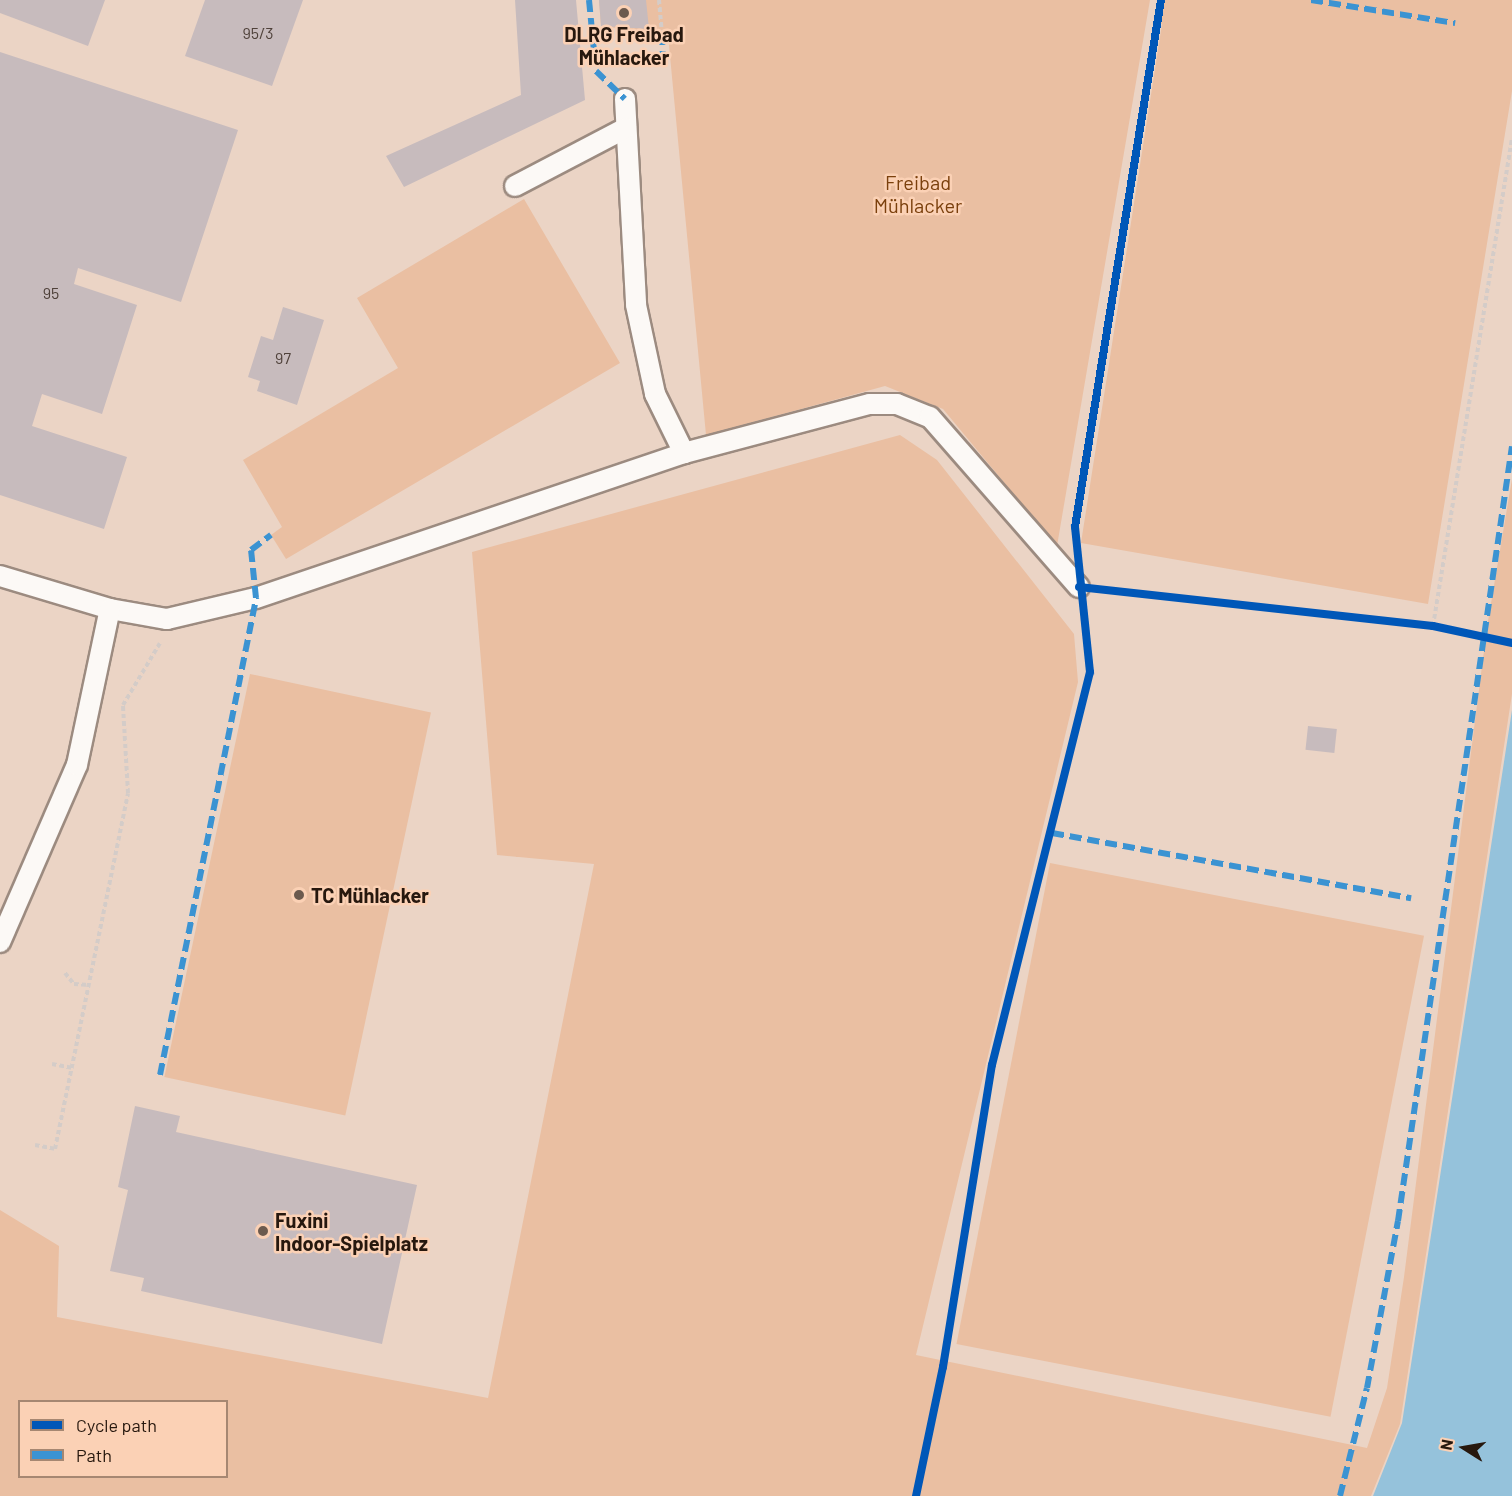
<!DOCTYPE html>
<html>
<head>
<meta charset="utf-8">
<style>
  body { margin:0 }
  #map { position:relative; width:1512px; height:1496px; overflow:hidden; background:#ebd4c5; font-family:Barlow,sans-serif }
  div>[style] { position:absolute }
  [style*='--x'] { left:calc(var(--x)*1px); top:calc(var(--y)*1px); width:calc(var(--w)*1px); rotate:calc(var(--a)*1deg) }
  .green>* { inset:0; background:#eabfa2; transform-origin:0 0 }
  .water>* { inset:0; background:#95c2db }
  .building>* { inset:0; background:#c7bbbd; transform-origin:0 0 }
  .path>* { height:4px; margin-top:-2px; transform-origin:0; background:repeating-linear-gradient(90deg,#d4ccc8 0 4.5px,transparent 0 7.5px) }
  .roads { filter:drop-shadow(2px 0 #9c8b80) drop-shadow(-2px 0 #9c8b80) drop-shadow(0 2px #9c8b80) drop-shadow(0 -2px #9c8b80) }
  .lane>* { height:20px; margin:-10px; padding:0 10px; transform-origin:10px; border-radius:10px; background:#fcf9f6 }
  .quiet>* { height:6px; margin-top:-3px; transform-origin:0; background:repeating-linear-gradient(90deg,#3b93d2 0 12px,transparent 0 18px) }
  .cycleway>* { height:8px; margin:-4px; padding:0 4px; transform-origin:4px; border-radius:4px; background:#0057b8 }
  .dots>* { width:16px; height:16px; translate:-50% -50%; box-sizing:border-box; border:3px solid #fbd1b5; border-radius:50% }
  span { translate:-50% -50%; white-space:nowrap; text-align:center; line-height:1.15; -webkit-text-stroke:5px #fbd1b5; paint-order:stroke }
  .number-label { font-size:16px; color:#4f413a }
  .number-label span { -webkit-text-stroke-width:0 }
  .poi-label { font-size:20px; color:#27180e; font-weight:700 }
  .left { translate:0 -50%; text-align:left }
  .park-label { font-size:20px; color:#7b400d }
  .legend { position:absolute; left:18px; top:1400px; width:210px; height:78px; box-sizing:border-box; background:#fbd1b5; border:2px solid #a68772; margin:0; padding:8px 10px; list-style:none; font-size:18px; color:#27180e }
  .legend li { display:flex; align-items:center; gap:12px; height:30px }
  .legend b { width:30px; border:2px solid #a68772 }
  .north { position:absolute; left:1434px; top:1418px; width:60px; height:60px; -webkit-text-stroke:4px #fbd1b5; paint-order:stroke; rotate:281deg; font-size:16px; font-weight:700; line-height:24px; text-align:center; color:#27180e }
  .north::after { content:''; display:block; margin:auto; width:21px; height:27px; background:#27180e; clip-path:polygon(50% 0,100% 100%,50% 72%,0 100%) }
</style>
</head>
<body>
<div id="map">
  <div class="green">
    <i style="clip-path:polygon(599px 0,1150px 0,1057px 546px,943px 409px,885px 386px,706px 435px,668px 35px,601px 26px)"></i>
    <i style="clip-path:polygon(1161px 0,1512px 0,1512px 91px,1428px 604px,1081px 543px,1162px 24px,1157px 22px)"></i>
    <i style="clip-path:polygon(524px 199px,620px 363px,286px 559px,271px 535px,282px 527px,243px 460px,398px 368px,357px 298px)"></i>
    <i style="clip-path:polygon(evenodd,900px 435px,937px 460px,1074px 634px,1078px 682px,916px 1355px,1367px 1448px,1387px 1388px,1404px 1277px,1487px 627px,1512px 479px,1512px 694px,1400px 1424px,1371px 1496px,0 1496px,0 1210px,59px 1246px,57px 1317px,488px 1398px,594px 864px,497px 855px,472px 552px,900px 435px,20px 1402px,226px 1402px,226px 1476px,20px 1476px,20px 1402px)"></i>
    <i style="left:250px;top:674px;width:185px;height:412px;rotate:12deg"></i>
    <i style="left:1050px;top:863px;width:381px;height:490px;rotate:11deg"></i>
  </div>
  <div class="water">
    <i style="clip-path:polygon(1512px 710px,1512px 1496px,1373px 1496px,1402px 1423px)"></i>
  </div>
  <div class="building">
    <i style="clip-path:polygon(0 0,105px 0,88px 46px,0 13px)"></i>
    <i style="clip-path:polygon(205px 0,303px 0,272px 86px,185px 56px)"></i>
    <i style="clip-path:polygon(515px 0,576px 0,585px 100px,404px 187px,386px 156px,521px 95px)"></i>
    <i style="clip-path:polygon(599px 0,646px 0,649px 29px,601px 26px)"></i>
    <i style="clip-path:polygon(0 52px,238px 130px,181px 302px,78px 268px,74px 284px,137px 305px,102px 414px,42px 394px,32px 426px,127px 457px,104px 529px,0 495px)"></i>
    <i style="clip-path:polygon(283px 307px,324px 320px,297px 405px,257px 391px,260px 381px,248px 377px,261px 336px,273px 340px)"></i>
    <i style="left:1308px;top:726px;width:29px;height:24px;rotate:6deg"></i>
    <i style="clip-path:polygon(135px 1106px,180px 1116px,176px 1132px,417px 1185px,382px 1344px,141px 1291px,144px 1278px,110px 1271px,128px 1190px,118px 1187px)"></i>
  </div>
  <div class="path">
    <i style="--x:659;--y:0;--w:33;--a:85"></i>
    <i style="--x:1433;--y:626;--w:494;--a:-80.8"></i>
    <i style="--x:65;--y:973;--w:14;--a:51"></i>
    <i style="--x:74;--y:984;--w:15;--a:4"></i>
    <i style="--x:52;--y:1064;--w:20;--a:11"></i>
    <i style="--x:35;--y:1145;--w:20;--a:11"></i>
    <i style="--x:55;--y:1149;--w:363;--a:-78.4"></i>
    <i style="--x:128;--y:793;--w:88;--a:-93.3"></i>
    <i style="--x:123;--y:705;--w:72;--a:-59.2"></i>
  </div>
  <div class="roads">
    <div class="lane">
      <i style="--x:625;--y:99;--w:206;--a:86.9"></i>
      <i style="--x:636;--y:305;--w:91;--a:77.9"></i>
      <i style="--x:655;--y:394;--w:66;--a:63.8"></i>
      <i style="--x:515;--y:186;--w:125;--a:-27.6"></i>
      <i style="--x:0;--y:576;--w:115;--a:16.7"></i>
      <i style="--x:110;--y:609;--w:58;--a:10"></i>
      <i style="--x:167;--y:619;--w:91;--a:-13.3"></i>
      <i style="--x:256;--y:598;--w:452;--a:-18.7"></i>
      <i style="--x:684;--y:453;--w:192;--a:-14.8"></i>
      <i style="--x:870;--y:404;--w:27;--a:0"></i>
      <i style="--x:897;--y:404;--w:35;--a:22"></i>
      <i style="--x:930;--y:417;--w:226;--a:48.8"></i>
      <i style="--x:0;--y:942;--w:193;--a:-66.5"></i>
      <i style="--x:77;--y:765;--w:159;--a:-78.1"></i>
    </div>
  </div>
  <div class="quiet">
    <i style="--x:589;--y:0;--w:71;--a:84.4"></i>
    <i style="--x:596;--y:71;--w:40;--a:44"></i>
    <i style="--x:1311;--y:0;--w:146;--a:9.1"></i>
    <i style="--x:662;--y:33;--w:34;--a:88"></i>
    <i style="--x:1052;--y:833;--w:365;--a:10.3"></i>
    <i style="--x:160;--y:1075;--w:487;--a:-78.6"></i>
    <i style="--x:256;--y:598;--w:48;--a:-95.9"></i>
    <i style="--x:251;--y:550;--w:25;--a:-37"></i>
    <i style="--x:1340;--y:1496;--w:111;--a:-76"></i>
    <i style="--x:1367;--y:1388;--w:170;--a:-79.5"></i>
    <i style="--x:1398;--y:1221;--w:783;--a:-81.63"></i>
  </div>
  <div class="cycleway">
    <i style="--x:1079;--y:587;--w:356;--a:6.3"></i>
    <i style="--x:1433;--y:626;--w:81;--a:12.1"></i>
    <i style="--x:916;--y:1496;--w:132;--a:-78.2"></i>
    <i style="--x:943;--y:1367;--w:306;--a:-80.8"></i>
    <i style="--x:992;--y:1065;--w:405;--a:-76"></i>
    <i style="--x:1090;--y:672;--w:146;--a:-95.9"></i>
    <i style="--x:1075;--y:527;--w:534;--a:-80.73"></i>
  </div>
  <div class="dots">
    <i style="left:624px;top:13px;background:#6c5a4e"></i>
    <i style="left:299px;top:895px;background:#6c5a4e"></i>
    <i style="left:263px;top:1231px;background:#6c5a4e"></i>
  </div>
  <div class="number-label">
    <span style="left:258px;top:33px">95/3</span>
    <span style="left:51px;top:293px">95</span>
    <span style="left:283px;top:358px">97</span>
  </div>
  <div class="poi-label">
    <span style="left:624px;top:46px">DLRG Freibad<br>Mühlacker</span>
    <span class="left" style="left:311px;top:895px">TC Mühlacker</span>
    <span class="left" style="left:275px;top:1232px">Fuxini<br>Indoor-Spielplatz</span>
  </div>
  <div class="park-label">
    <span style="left:918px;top:194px">Freibad<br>Mühlacker</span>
  </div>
  <ul class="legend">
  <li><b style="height:8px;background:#0057b8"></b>Cycle path</li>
  <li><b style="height:8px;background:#3b93d2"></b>Path</li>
  </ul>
  <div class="north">N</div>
</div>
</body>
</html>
